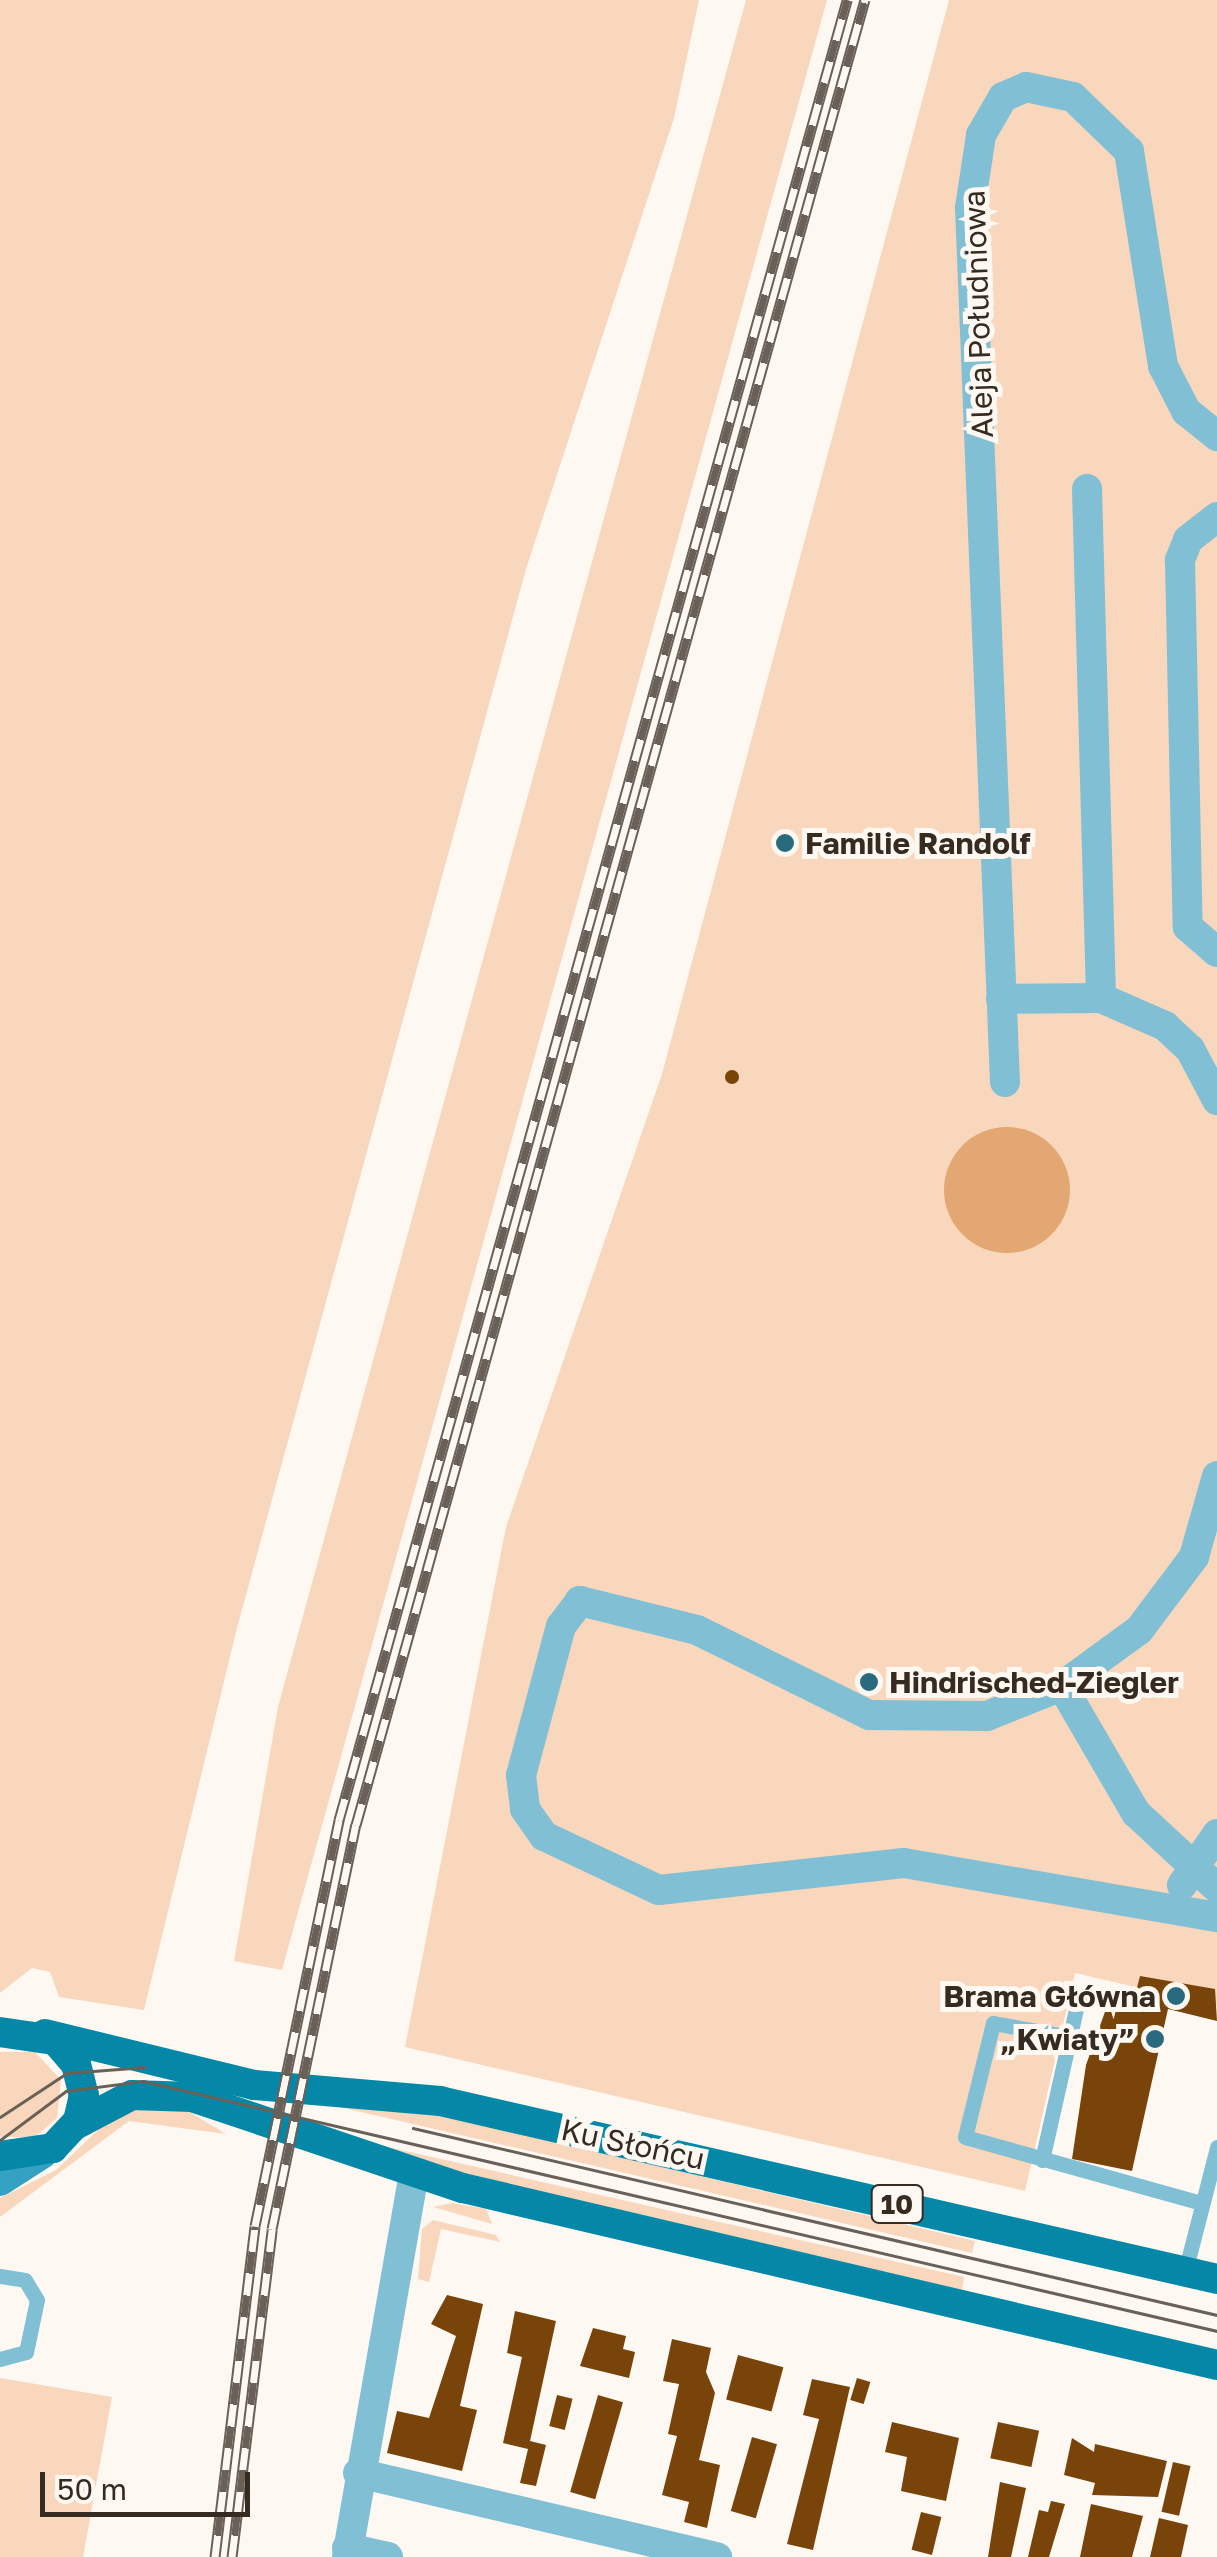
<!DOCTYPE html>
<html>
<head>
<meta charset="utf-8">
<style>
  body { margin:0 }
  #map { position:relative; width:1217px; height:2557px; overflow:hidden; background:#fef8f3; font-family:"Golos Text",sans-serif }
  div>[style] { position:absolute }
  [style*='--x'] { left:calc(var(--x)*1px); top:calc(var(--y)*1px); width:calc(var(--w)*1px); rotate:calc(var(--a)*1deg) }
  .green>* { inset:0; background:#f8d7bc }
  .water>* { inset:0; background:#e2a773 }
  .round { border-radius:50% }
  .building>* { inset:0; background:#784409; transform-origin:0 0 }
  .lane>* { height:15px; margin:-7.5px; padding:0 7.5px; transform-origin:7.5px; border-radius:7.5px; background:#81bfd5 }
  .street>* { height:30px; margin:-15px; padding:0 15px; transform-origin:15px; border-radius:15px; background:#81bfd5 }
  .secondary>* { height:30px; margin:-15px; padding:0 15px; transform-origin:15px; border-radius:15px; background:#34a1c2 }
  .primary>* { height:30px; margin:-15px; padding:0 15px; transform-origin:15px; border-radius:15px; background:#0588a8 }
  .tram>* { height:2.5px; margin:-1.25px; padding:0 1.25px; transform-origin:1.25px; border-radius:1.25px; background:#696057 }
  .rail>* { height:11px; margin-top:-5.5px; transform-origin:0; background:repeating-linear-gradient(90deg,#fef8f3 0 22px,#696057 0 44px); box-sizing:border-box; border-block:2px solid #696057 }
  .dots>* { width:28px; height:28px; translate:-50% -50%; box-sizing:border-box; border:5px solid #fef8f3; border-radius:50% }
  span { translate:-50% -50%; white-space:nowrap; text-align:center; line-height:1.15; -webkit-text-stroke:10px #fef8f3; paint-order:stroke }
  .shield-label span { padding:2px 8px; background:#fef8f3; border:2px solid; border-radius:8px; -webkit-text-stroke-width:0 }
  .shield-label { font-size:28px; color:#362b21; font-weight:700 }
  .street-label { font-size:30px; color:#362b21 }
  .poi-label { font-size:30px; color:#362b21; font-weight:700 }
  .left { translate:0 -50%; text-align:left }
  .right { translate:-100% -50%; text-align:right }
  .scale { position:absolute; left:40px; top:2472px; width:210px; height:45px; box-sizing:border-box; border:5px solid #362b21; border-top:0; padding-left:12px; font-size:30px; line-height:35px; white-space:nowrap; color:#362b21; -webkit-text-stroke:8px #fef8f3; paint-order:stroke }
</style>
</head>
<body>
<div id="map">
  <div class="green">
    <i style="clip-path:polygon(0 0,699px 0,674px 118px,526px 569px,237px 1628px,144px 2010px,59px 1997px,50px 1972px,32px 1968px,0 1993px)"></i>
    <i style="clip-path:polygon(746px 0,827px 0,282px 1970px,234px 1961px,278px 1707px)"></i>
    <i style="clip-path:polygon(949px 0,1217px 0,1217px 2006px,1075px 1973px,1025px 2191px,405px 2047px,506px 1527px,662px 1074px)"></i>
    <i style="clip-path:polygon(0 2052px,35px 2052px,61px 2080px,57px 2118px,35px 2137px,0 2137px)"></i>
    <i style="clip-path:polygon(335px 2106px,441px 2115px,975px 2241px,972px 2253px)"></i>
    <i style="clip-path:polygon(183px 2108px,226px 2134px,129px 2121px,0 2217px,0 2198px,56px 2170px,98px 2130px,135px 2110px)"></i>
    <i style="clip-path:polygon(330px 2134px,964px 2277px,962px 2290px,465px 2176px)"></i>
    <i style="clip-path:polygon(452px 2203px,486px 2209px,492px 2224px,433px 2207px)"></i>
    <i style="clip-path:polygon(433px 2220px,496px 2235px,500px 2242px,441px 2229px,429px 2282px,418px 2279px,422px 2229px)"></i>
    <i style="clip-path:polygon(0 2378px,112px 2397px,83px 2557px,0 2557px)"></i>
  </div>
  <div class="water">
    <i class="round" style="left:944px;top:1127px;width:126px;height:126px"></i>
  </div>
  <div class="building">
    <i class="round" style="left:725px;top:1070px;width:14px;height:14px"></i>
    <i style="clip-path:polygon(1140px 1976px,1215px 1989px,1217px 2021px,1168px 2009px,1132px 2171px,1072px 2159px,1086px 2065px,1111px 1995px,1134px 2000px)"></i>
    <i style="clip-path:polygon(447px 2295px,483px 2304px,460px 2406px,477px 2410px,462px 2471px,387px 2453px,397px 2411px,429px 2418px,456px 2336px,431px 2324px)"></i>
    <i style="clip-path:polygon(515px 2311px,556px 2321px,530px 2441px,546px 2445px,536px 2486px,520px 2483px,528px 2449px,503px 2443px,522px 2357px,507px 2353px)"></i>
    <i style="clip-path:polygon(593px 2328px,626px 2336px,623px 2349px,635px 2352px,629px 2378px,580px 2366px)"></i>
    <i style="clip-path:polygon(672px 2339px,711px 2348px,706px 2372px,715px 2393px,699px 2460px,720px 2465px,707px 2528px,684px 2522px,689px 2502px,662px 2495px,677px 2436px,668px 2434px,679px 2384px,663px 2381px)"></i>
    <i style="left:738px;top:2355px;width:47px;height:46px;rotate:15deg"></i>
    <i style="left:857px;top:2378px;width:14px;height:23px;rotate:17deg"></i>
    <i style="clip-path:polygon(812px 2379px,850px 2387px,813px 2550px,787px 2544px,819px 2419px,803px 2415px)"></i>
    <i style="left:557px;top:2395px;width:16px;height:32px;rotate:14deg"></i>
    <i style="left:598px;top:2395px;width:26px;height:101px;rotate:16deg"></i>
    <i style="clip-path:polygon(892px 2422px,959px 2438px,946px 2501px,901px 2491px,907px 2457px,885px 2452px)"></i>
    <i style="left:998px;top:2422px;width:42px;height:37px;rotate:12deg"></i>
    <i style="left:752px;top:2437px;width:26px;height:77px;rotate:16deg"></i>
    <i style="clip-path:polygon(1072px 2438px,1094px 2452px,1095px 2444px,1167px 2461px,1158px 2497px,1092px 2495px,1095px 2483px,1064px 2475px)"></i>
    <i style="left:1173px;top:2462px;width:18px;height:51px;rotate:13deg"></i>
    <i style="clip-path:polygon(1000px 2482px,1026px 2488px,1011px 2557px,988px 2557px)"></i>
    <i style="clip-path:polygon(1051px 2501px,1065px 2504px,1049px 2557px,1028px 2557px,1039px 2510px,1048px 2512px)"></i>
    <i style="clip-path:polygon(1091px 2504px,1143px 2516px,1132px 2557px,1080px 2557px)"></i>
    <i style="left:921px;top:2512px;width:21px;height:39px;rotate:14deg"></i>
    <i style="clip-path:polygon(1159px 2518px,1188px 2525px,1181px 2557px,1150px 2557px)"></i>
  </div>
  <div class="lane">
    <i style="--x:1070;--y:2037;--w:78;--a:-169.7"></i>
    <i style="--x:993;--y:2023;--w:117;--a:103.8"></i>
    <i style="--x:965;--y:2137;--w:245;--a:15.6"></i>
    <i style="--x:1042;--y:2160;--w:172;--a:-77.3"></i>
    <i style="--x:1185;--y:2272;--w:129;--a:-75.6"></i>
    <i style="--x:0;--y:2276;--w:25;--a:9"></i>
    <i style="--x:25;--y:2280;--w:23;--a:59"></i>
    <i style="--x:37;--y:2300;--w:53;--a:101.9"></i>
    <i style="--x:26;--y:2352;--w:27;--a:165"></i>
  </div>
  <div class="street">
    <i style="--x:1087;--y:489;--w:509;--a:88.42"></i>
    <i style="--x:1217;--y:517;--w:37;--a:142"></i>
    <i style="--x:1188;--y:540;--w:22;--a:112"></i>
    <i style="--x:1180;--y:560;--w:367;--a:88.8"></i>
    <i style="--x:1188;--y:927;--w:38;--a:41"></i>
    <i style="--x:1001;--y:999;--w:100;--a:-0.6"></i>
    <i style="--x:1101;--y:998;--w:70;--a:23.6"></i>
    <i style="--x:1165;--y:1026;--w:34;--a:43"></i>
    <i style="--x:1190;--y:1049;--w:58;--a:62.1"></i>
    <i style="--x:1005;--y:1082;--w:875;--a:-92.29"></i>
    <i style="--x:970;--y:208;--w:74;--a:-81.4"></i>
    <i style="--x:981;--y:135;--w:44;--a:-59.9"></i>
    <i style="--x:1003;--y:97;--w:25;--a:-23"></i>
    <i style="--x:1026;--y:87;--w:48;--a:12"></i>
    <i style="--x:1073;--y:97;--w:78;--a:44"></i>
    <i style="--x:1129;--y:151;--w:218;--a:81"></i>
    <i style="--x:1163;--y:366;--w:51;--a:62.9"></i>
    <i style="--x:1186;--y:411;--w:40;--a:39"></i>
    <i style="--x:1217;--y:1476;--w:84;--a:105.9"></i>
    <i style="--x:1194;--y:1557;--w:91;--a:127"></i>
    <i style="--x:1139;--y:1630;--w:95;--a:144"></i>
    <i style="--x:1062;--y:1686;--w:81;--a:158.2"></i>
    <i style="--x:987;--y:1716;--w:118;--a:-179.5"></i>
    <i style="--x:869;--y:1715;--w:192;--a:-153.7"></i>
    <i style="--x:697;--y:1630;--w:121;--a:-166.1"></i>
    <i style="--x:580;--y:1601;--w:31;--a:127"></i>
    <i style="--x:561;--y:1626;--w:154;--a:105"></i>
    <i style="--x:521;--y:1775;--w:34;--a:83"></i>
    <i style="--x:525;--y:1809;--w:33;--a:55"></i>
    <i style="--x:544;--y:1836;--w:127;--a:25.2"></i>
    <i style="--x:659;--y:1890;--w:246;--a:-6.3"></i>
    <i style="--x:904;--y:1863;--w:318;--a:9.8"></i>
    <i style="--x:1062;--y:1686;--w:147;--a:59.8"></i>
    <i style="--x:1136;--y:1813;--w:110;--a:42.8"></i>
    <i style="--x:1182;--y:1885;--w:62;--a:-55.5"></i>
    <i style="--x:358;--y:2473;--w:369;--a:13.2"></i>
    <i style="--x:347;--y:2548;--w:42;--a:12.4"></i>
    <i style="--x:347;--y:2557;--w:390;--a:-80.1"></i>
  </div>
  <div class="secondary">
    <i style="--x:0;--y:2181;--w:50;--a:-32.7"></i>
  </div>
  <div class="primary">
    <i style="--x:0;--y:2032;--w:56;--a:8.3"></i>
    <i style="--x:55;--y:2040;--w:32;--a:49"></i>
    <i style="--x:76;--y:2064;--w:32;--a:76"></i>
    <i style="--x:84;--y:2095;--w:27;--a:103"></i>
    <i style="--x:78;--y:2121;--w:37;--a:133"></i>
    <i style="--x:53;--y:2148;--w:54;--a:171.4"></i>
    <i style="--x:45;--y:2034;--w:215;--a:13.7"></i>
    <i style="--x:254;--y:2085;--w:187;--a:4.9"></i>
    <i style="--x:440;--y:2101;--w:797;--a:12.9"></i>
    <i style="--x:75;--y:2125;--w:64;--a:-27.8"></i>
    <i style="--x:132;--y:2095;--w:60;--a:1.9"></i>
    <i style="--x:192;--y:2097;--w:286;--a:18.6"></i>
    <i style="--x:463;--y:2188;--w:774;--a:13.21"></i>
  </div>
  <div class="tram">
    <i style="--x:0;--y:2117;--w:80;--a:-33.3"></i>
    <i style="--x:67;--y:2073;--w:78;--a:-4.4"></i>
    <i style="--x:413;--y:2128;--w:825;--a:13.09"></i>
    <i style="--x:0;--y:2140;--w:82;--a:-36.6"></i>
    <i style="--x:66;--y:2091;--w:78;--a:-7.4"></i>
    <i style="--x:143;--y:2081;--w:1103;--a:13.1"></i>
  </div>
  <div class="rail">
    <i style="--x:215;--y:2557;--w:333;--a:-83.1"></i>
    <i style="--x:255;--y:2226;--w:415;--a:-78.3"></i>
    <i style="--x:339;--y:1820;--w:1890;--a:-74.4"></i>
    <i style="--x:232;--y:2557;--w:330;--a:-83"></i>
    <i style="--x:272;--y:2229;--w:413;--a:-78.3"></i>
    <i style="--x:356;--y:1825;--w:1895;--a:-74.42"></i>
  </div>
  <div class="dots">
    <i style="left:785px;top:843px;background:#2a6a7f"></i>
    <i style="left:869px;top:1682px;background:#2a6a7f"></i>
    <i style="left:1176px;top:1996px;background:#2a6a7f"></i>
    <i style="left:1155px;top:2039px;background:#2a6a7f"></i>
  </div>
  <div class="shield-label">
    <span style="left:897px;top:2204px">10</span>
  </div>
  <div class="street-label">
    <span style="left:978px;top:314px;rotate:-92deg">Aleja Południowa</span>
    <span style="left:633px;top:2144px;rotate:12deg">Ku Słońcu</span>
  </div>
  <div class="poi-label">
    <span class="left" style="left:805px;top:843px">Familie Randolf</span>
    <span class="left" style="left:889px;top:1682px">Hindrisched-Ziegler</span>
    <span class="right" style="left:1156px;top:1996px">Brama Główna</span>
    <span class="right" style="left:1135px;top:2039px">„Kwiaty”</span>
  </div>
  <div class="scale">50 m</div>
</div>
</body>
</html>
